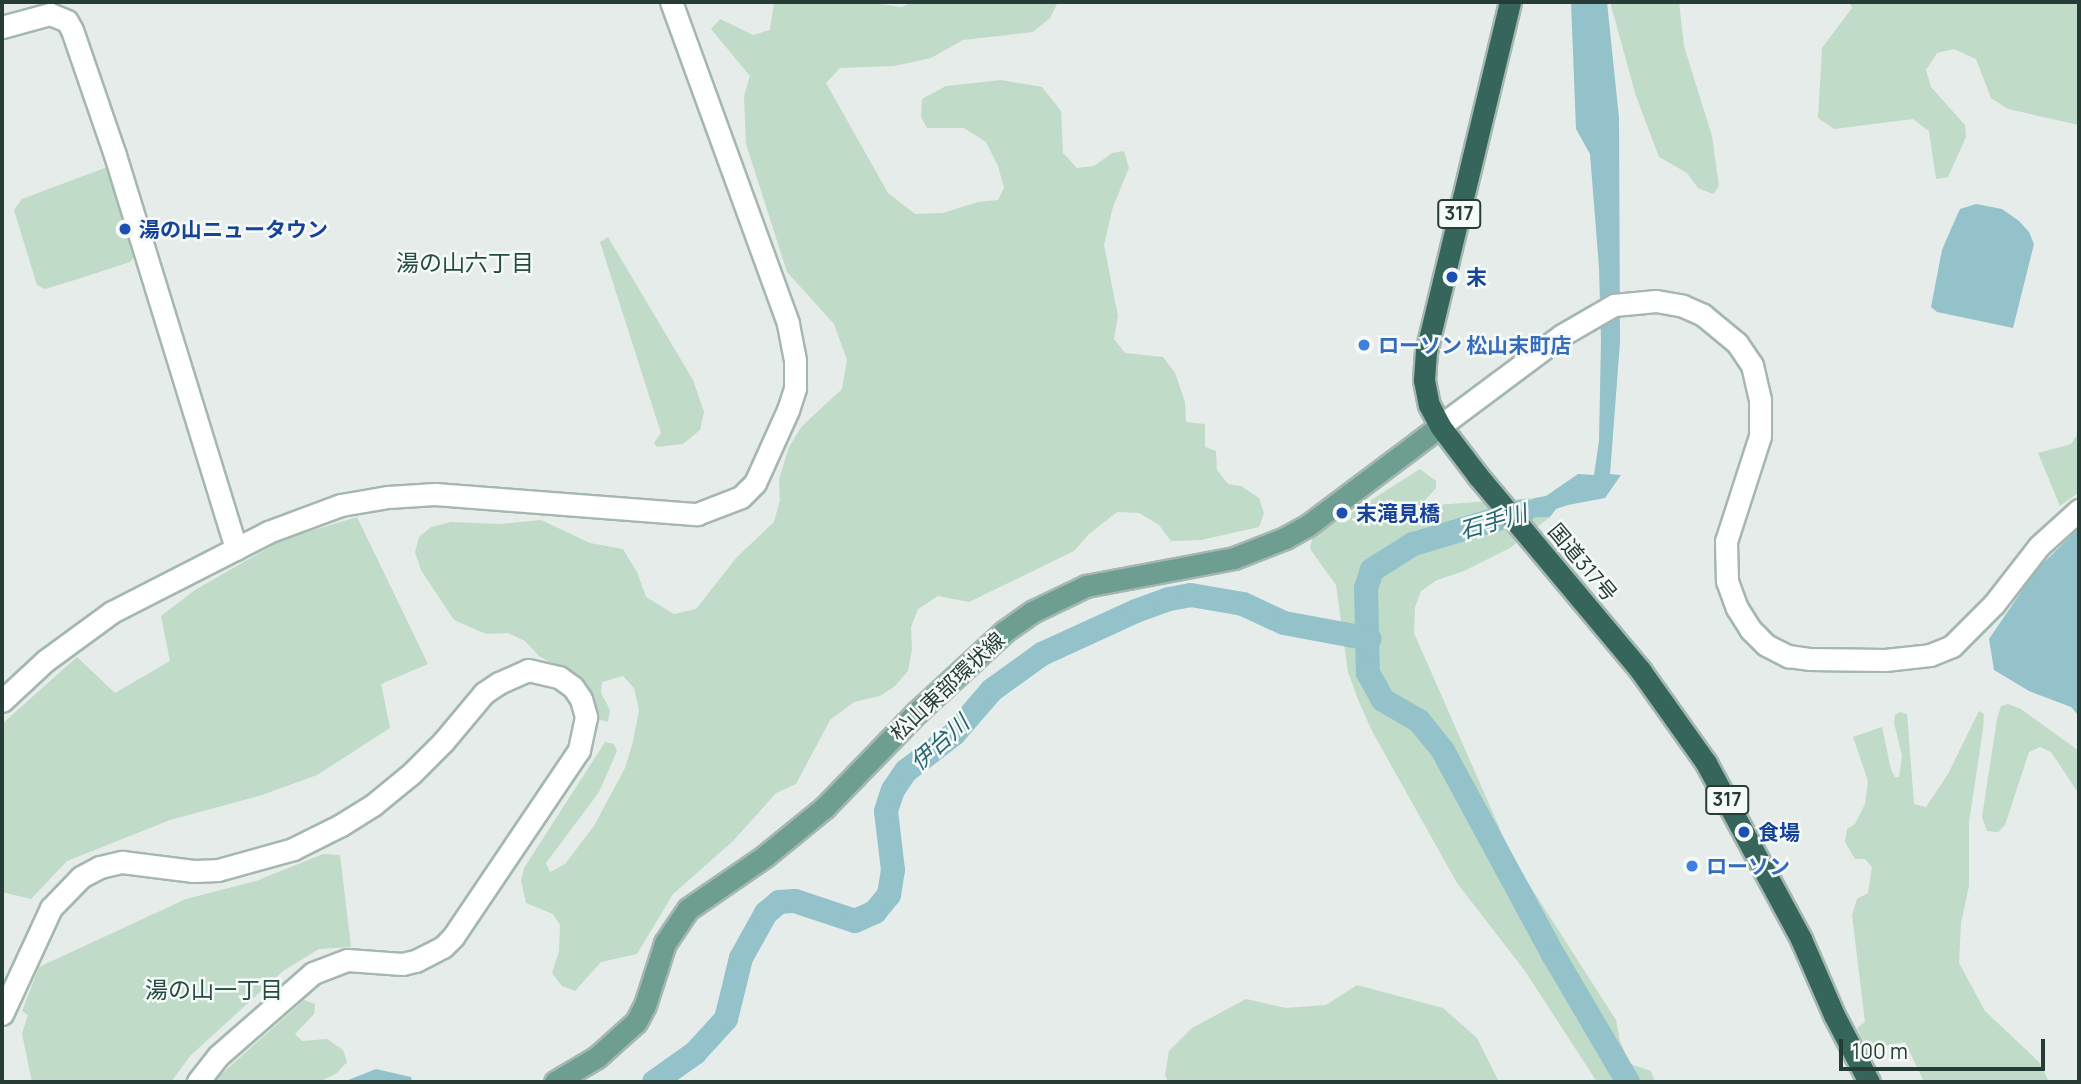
<!DOCTYPE html>
<html>
<head>
<meta charset="utf-8">
<style>
  body { margin:0 }
  #map { position:relative; width:2081px; height:1084px; overflow:hidden; background:#e5ece9; font-family:Manrope,"Noto Sans JP",sans-serif }
  div>[style] { position:absolute }
  [style*='--x'] { left:calc(var(--x)*1px); top:calc(var(--y)*1px); width:calc(var(--w)*1px); rotate:calc(var(--a)*1deg) }
  .green>* { inset:0; background:#c0dbc7 }
  .water>* { inset:0; background:#93c2cb }
  .river>* { height:24px; margin:-12px; padding:0 12px; transform-origin:12px; border-radius:12px; background:#93c2cb }
  .roads { filter:drop-shadow(2px 0 #a4b7b0) drop-shadow(-2px 0 #a4b7b0) drop-shadow(0 2px #a4b7b0) drop-shadow(0 -2px #a4b7b0) }
  .secondary>* { height:21px; margin:-10.5px; padding:0 10.5px; transform-origin:10.5px; border-radius:10.5px; background:#fff }
  .primary>* { height:21px; margin:-10.5px; padding:0 10.5px; transform-origin:10.5px; border-radius:10.5px; background:#6e9d91 }
  .highway>* { height:21px; margin:-10.5px; padding:0 10.5px; transform-origin:10.5px; border-radius:10.5px; background:#35655b }
  .dots>* { width:19px; height:19px; translate:-50% -50%; box-sizing:border-box; border:4px solid #f5f9f7; border-radius:50% }
  span { translate:-50% -50%; white-space:nowrap; text-align:center; line-height:1.15; -webkit-text-stroke:5px #f5f9f7; paint-order:stroke }
  .shield-label span { padding:2px 5px; background:#f5f9f7; border:2px solid; border-radius:5px; -webkit-text-stroke-width:0 }
  .shield-label { font-size:19px; color:#263c36; font-weight:700 }
  .transit-label { font-size:21px; color:#164399; font-weight:700 }
  .left { translate:0 -50%; text-align:left }
  .shop-label { font-size:21px; color:#366cbe; font-weight:700 }
  .street-label { font-size:21px; color:#263c36 }
  .neighbourhood-label { font-size:23px; color:#244c42 }
  .water-label { font-size:23px; color:#266571; font-style:italic }
  .frame { position:absolute; inset:0; border:4px solid #263c36; pointer-events:none }
  .scale { position:absolute; left:1839px; top:1039px; width:206px; height:32px; box-sizing:border-box; border:4px solid #263c36; border-top:0; padding-left:9px; font-size:21px; line-height:24px; white-space:nowrap; color:#263c36; -webkit-text-stroke:5px #f5f9f7; paint-order:stroke }
</style>
</head>
<body>
<div id="map">
  <div class="green">
    <i style="clip-path:polygon(774px 2px,865px 2px,901px 7px,913px 2px,1058px 2px,1050px 18px,1033px 32px,963px 40px,931px 58px,894px 66px,840px 68px,826px 83px,888px 193px,915px 214px,943px 213px,978px 202px,998px 200px,1004px 188px,998px 166px,986px 142px,964px 128px,927px 128px,921px 117px,922px 99px,946px 86px,1001px 80px,1042px 87px,1061px 111px,1063px 153px,1077px 168px,1094px 166px,1112px 153px,1124px 151px,1129px 168px,1113px 207px,1104px 245px,1118px 316px,1114px 339px,1125px 353px,1163px 357px,1175px 373px,1185px 402px,1186px 422px,1205px 424px,1205px 447px,1216px 451px,1217px 470px,1228px 484px,1241px 486px,1259px 498px,1264px 513px,1259px 527px,1201px 540px,1171px 541px,1159px 525px,1139px 513px,1117px 512px,1089px 534px,1074px 551px,969px 602px,938px 596px,918px 609px,911px 627px,912px 649px,908px 671px,895px 686px,880px 696px,854px 702px,830px 720px,796px 784px,776px 793px,733px 841px,673px 894px,637px 954px,601px 962px,575px 991px,562px 986px,552px 973px,559px 951px,560px 925px,553px 914px,526px 903px,521px 881px,524px 868px,605px 742px,614px 744px,617px 751px,599px 792px,546px 863px,550px 872px,565px 864px,594px 826px,625px 768px,633px 742px,639px 710px,634px 688px,623px 676px,602px 682px,601px 693px,610px 710px,608px 722px,596px 719px,593px 704px,576px 677px,539px 656px,525px 641px,508px 633px,486px 634px,454px 620px,421px 570px,415px 552px,419px 537px,431px 527px,451px 522px,499px 524px,541px 520px,590px 543px,623px 549px,637px 572px,646px 597px,674px 614px,696px 609px,737px 557px,774px 522px,780px 500px,779px 479px,789px 447px,802px 426px,842px 389px,847px 360px,834px 324px,787px 272px,746px 144px,744px 96px,750px 76px,711px 29px,720px 19px,753px 35px,770px 30px)"></i>
    <i style="clip-path:polygon(1610px 2px,1679px 2px,1684px 46px,1712px 136px,1719px 186px,1713px 194px,1698px 188px,1687px 173px,1659px 157px,1636px 96px)"></i>
    <i style="clip-path:polygon(1849px 2px,2079px 2px,2079px 125px,2008px 109px,1991px 98px,1976px 59px,1954px 49px,1937px 53px,1926px 70px,1931px 87px,1965px 125px,1966px 137px,1948px 177px,1936px 179px,1929px 131px,1913px 119px,1834px 129px,1818px 118px,1822px 48px,1852px 8px)"></i>
    <i style="clip-path:polygon(110px 166px,136px 255px,130px 262px,81px 278px,45px 289px,37px 285px,14px 210px,22px 199px)"></i>
    <i style="clip-path:polygon(608px 237px,693px 380px,704px 412px,700px 430px,683px 444px,657px 447px,654px 443px,661px 433px,600px 242px)"></i>
    <i style="clip-path:polygon(2079px 432px,2079px 492px,2060px 506px,2038px 453px,2071px 444px)"></i>
    <i style="clip-path:polygon(1420px 469px,1436px 481px,1436px 488px,1420px 506px,1535px 498px,1494px 519px,1550px 517px,1510px 548px,1464px 571px,1437px 580px,1421px 591px,1415px 607px,1414px 633px,1514px 861px,1616px 1020px,1620px 1041px,1630px 1064px,1651px 1071px,1655px 1082px,1597px 1082px,1525px 971px,1457px 883px,1372px 731px,1359px 702px,1348px 672px,1336px 585px,1310px 549px,1311px 544px,1313px 537px)"></i>
    <i style="clip-path:polygon(357px 517px,428px 664px,381px 684px,390px 728px,317px 775px,262px 795px,170px 820px,67px 861px,31px 899px,2px 892px,2px 724px,77px 657px,115px 693px,170px 661px,161px 616px,195px 590px,284px 539px)"></i>
    <i style="clip-path:polygon(2008px 704px,2021px 709px,2079px 751px,2079px 794px,2051px 752px,2040px 747px,2029px 752px,2005px 825px,1998px 832px,1987px 831px,1982px 817px,1997px 719px,2001px 706px)"></i>
    <i style="clip-path:polygon(1979px 711px,1984px 714px,1983px 729px,1969px 822px,1969px 886px,1961px 923px,1959px 963px,1985px 1011px,2039px 1062px,2049px 1082px,1924px 1082px,1905px 1042px,1867px 1049px,1857px 1028px,1865px 1022px,1852px 915px,1857px 899px,1868px 893px,1872px 867px,1865px 859px,1855px 859px,1845px 842px,1847px 829px,1855px 824px,1865px 804px,1868px 781px,1853px 737px,1882px 727px,1891px 770px,1895px 777px,1899px 777px,1902px 756px,1894px 723px,1895px 715px,1900px 712px,1907px 714px,1914px 804px,1926px 807px,1948px 774px)"></i>
    <i style="clip-path:polygon(323px 854px,340px 855px,351px 947px,319px 949px,283px 971px,190px 1056px,171px 1082px,32px 1082px,22px 1034px,28px 1015px,22px 1011px,39px 967px,186px 899px,256px 881px)"></i>
    <i style="clip-path:polygon(1357px 985px,1443px 1008px,1477px 1038px,1499px 1082px,1168px 1082px,1165px 1075px,1169px 1051px,1192px 1028px,1246px 999px,1286px 1008px,1326px 1005px)"></i>
    <i style="clip-path:polygon(304px 1000px,315px 1004px,314px 1014px,295px 1034px,302px 1041px,327px 1039px,343px 1050px,347px 1062px,337px 1073px,319px 1082px,217px 1082px,217px 1078px)"></i>
  </div>
  <div class="water">
    <i style="clip-path:polygon(1571px 2px,1607px 2px,1619px 118px,1620px 342px,1610px 474px,1621px 475px,1605px 498px,1568px 505px,1556px 509px,1550px 517px,1492px 519px,1535px 498px,1546px 496px,1578px 474px,1594px 475px,1599px 441px,1601px 341px,1599px 267px,1590px 154px,1576px 129px)"></i>
    <i style="clip-path:polygon(1976px 204px,2002px 209px,2019px 221px,2029px 232px,2034px 244px,2013px 328px,1937px 312px,1931px 307px,1942px 250px,1951px 229px,1960px 209px)"></i>
    <i style="clip-path:polygon(2079px 528px,2079px 716px,2071px 707px,2029px 691px,1994px 670px,1989px 639px,2036px 570px)"></i>
    <i style="clip-path:polygon(376px 1069px,411px 1077px,412px 1082px,343px 1082px)"></i>
  </div>
  <div class="river">
    <i style="--x:1524;--y:511;--w:116;--a:163.4"></i>
    <i style="--x:1413;--y:544;--w:49;--a:147.6"></i>
    <i style="--x:1372;--y:570;--w:19;--a:108"></i>
    <i style="--x:1366;--y:588;--w:85;--a:88.7"></i>
    <i style="--x:1368;--y:673;--w:31;--a:61"></i>
    <i style="--x:1383;--y:700;--w:42;--a:30.3"></i>
    <i style="--x:1419;--y:721;--w:38;--a:51"></i>
    <i style="--x:1443;--y:751;--w:233;--a:61.6"></i>
    <i style="--x:1554;--y:956;--w:146;--a:59.6"></i>
    <i style="--x:654;--y:1082;--w:50;--a:-35.3"></i>
    <i style="--x:695;--y:1053;--w:46;--a:-47.6"></i>
    <i style="--x:726;--y:1019;--w:63;--a:-76.2"></i>
    <i style="--x:741;--y:958;--w:51;--a:-60.9"></i>
    <i style="--x:766;--y:913;--w:17;--a:-40"></i>
    <i style="--x:779;--y:902;--w:16;--a:-4"></i>
    <i style="--x:795;--y:901;--w:63;--a:18.4"></i>
    <i style="--x:855;--y:921;--w:22;--a:-24"></i>
    <i style="--x:875;--y:912;--w:22;--a:-51"></i>
    <i style="--x:889;--y:895;--w:25;--a:-81"></i>
    <i style="--x:893;--y:870;--w:59;--a:-96.8"></i>
    <i style="--x:886;--y:811;--w:22;--a:-72"></i>
    <i style="--x:893;--y:790;--w:23;--a:-56"></i>
    <i style="--x:906;--y:771;--w:61;--a:-37.6"></i>
    <i style="--x:954;--y:734;--w:58;--a:-49.2"></i>
    <i style="--x:992;--y:690;--w:62;--a:-35.8"></i>
    <i style="--x:1042;--y:654;--w:103;--a:-24.6"></i>
    <i style="--x:1136;--y:611;--w:35;--a:-20"></i>
    <i style="--x:1169;--y:599;--w:22;--a:-10"></i>
    <i style="--x:1191;--y:595;--w:53;--a:9.8"></i>
    <i style="--x:1243;--y:604;--w:45;--a:24.9"></i>
    <i style="--x:1284;--y:623;--w:87;--a:10.5"></i>
  </div>
  <div class="roads">
    <div class="secondary">
      <i style="--x:2;--y:27;--w:50;--a:-15.2"></i>
      <i style="--x:50;--y:14;--w:18;--a:22"></i>
      <i style="--x:67;--y:21;--w:10;--a:61"></i>
      <i style="--x:72;--y:30;--w:132;--a:71"></i>
      <i style="--x:115;--y:155;--w:412;--a:72.9"></i>
      <i style="--x:1440;--y:426;--w:152;--a:-36.7"></i>
      <i style="--x:1562;--y:335;--w:60;--a:-30"></i>
      <i style="--x:1614;--y:305;--w:42;--a:-5.4"></i>
      <i style="--x:1656;--y:301;--w:27;--a:10"></i>
      <i style="--x:1683;--y:306;--w:22;--a:24"></i>
      <i style="--x:1703;--y:315;--w:44;--a:39.5"></i>
      <i style="--x:1737;--y:343;--w:27;--a:56"></i>
      <i style="--x:1752;--y:365;--w:35;--a:77"></i>
      <i style="--x:1760;--y:399;--w:37;--a:90"></i>
      <i style="--x:1760;--y:436;--w:110;--a:107.9"></i>
      <i style="--x:1726;--y:541;--w:40;--a:88.6"></i>
      <i style="--x:1727;--y:581;--w:29;--a:70"></i>
      <i style="--x:1737;--y:608;--w:26;--a:58"></i>
      <i style="--x:1751;--y:630;--w:21;--a:45"></i>
      <i style="--x:1766;--y:645;--w:25;--a:27"></i>
      <i style="--x:1788;--y:656;--w:21;--a:8"></i>
      <i style="--x:1809;--y:659;--w:76;--a:0.8"></i>
      <i style="--x:1885;--y:660;--w:45;--a:-6.3"></i>
      <i style="--x:1930;--y:655;--w:24;--a:-22"></i>
      <i style="--x:1952;--y:646;--w:59;--a:-45"></i>
      <i style="--x:1994;--y:604;--w:73;--a:-52.2"></i>
      <i style="--x:2039;--y:546;--w:54;--a:-42"></i>
      <i style="--x:2;--y:701;--w:59;--a:-42.9"></i>
      <i style="--x:45;--y:661;--w:83;--a:-36.2"></i>
      <i style="--x:112;--y:612;--w:175;--a:-27.1"></i>
      <i style="--x:268;--y:532;--w:78;--a:-20.3"></i>
      <i style="--x:341;--y:505;--w:48;--a:-9.7"></i>
      <i style="--x:388;--y:497;--w:47;--a:-3.7"></i>
      <i style="--x:435;--y:494;--w:263;--a:4.4"></i>
      <i style="--x:697;--y:514;--w:47;--a:-21.1"></i>
      <i style="--x:741;--y:497;--w:20;--a:-45"></i>
      <i style="--x:755;--y:483;--w:80;--a:-65.7"></i>
      <i style="--x:788;--y:410;--w:23;--a:-72"></i>
      <i style="--x:795;--y:388;--w:28;--a:-90"></i>
      <i style="--x:795;--y:360;--w:38;--a:-101"></i>
      <i style="--x:788;--y:323;--w:342;--a:-110"></i>
      <i style="--x:2;--y:1014;--w:117;--a:-65.2"></i>
      <i style="--x:51;--y:908;--w:43;--a:-45.9"></i>
      <i style="--x:81;--y:877;--w:21;--a:-28"></i>
      <i style="--x:100;--y:867;--w:23;--a:-13"></i>
      <i style="--x:122;--y:862;--w:72;--a:7.2"></i>
      <i style="--x:193;--y:871;--w:25;--a:-2"></i>
      <i style="--x:218;--y:870;--w:78;--a:-15.6"></i>
      <i style="--x:293;--y:849;--w:54;--a:-26.6"></i>
      <i style="--x:341;--y:825;--w:38;--a:-32"></i>
      <i style="--x:373;--y:805;--w:50;--a:-39.4"></i>
      <i style="--x:412;--y:773;--w:44;--a:-45"></i>
      <i style="--x:443;--y:742;--w:64;--a:-50.1"></i>
      <i style="--x:484;--y:693;--w:18;--a:-34"></i>
      <i style="--x:499;--y:683;--w:32;--a:-24"></i>
      <i style="--x:528;--y:670;--w:32;--a:13"></i>
      <i style="--x:559;--y:677;--w:17;--a:36"></i>
      <i style="--x:573;--y:687;--w:14;--a:56"></i>
      <i style="--x:581;--y:699;--w:19;--a:74"></i>
      <i style="--x:586;--y:717;--w:34;--a:102"></i>
      <i style="--x:579;--y:750;--w:225;--a:124"></i>
      <i style="--x:453;--y:937;--w:14;--a:135"></i>
      <i style="--x:443;--y:947;--w:31;--a:153"></i>
      <i style="--x:415;--y:961;--w:13;--a:167"></i>
      <i style="--x:402;--y:964;--w:55;--a:-175.8"></i>
      <i style="--x:347;--y:960;--w:36;--a:159"></i>
      <i style="--x:313;--y:973;--w:126;--a:138.9"></i>
      <i style="--x:218;--y:1056;--w:33;--a:128"></i>
    </div>
    <div class="primary">
      <i style="--x:555;--y:1082;--w:49;--a:-30.8"></i>
      <i style="--x:597;--y:1057;--w:52;--a:-41.9"></i>
      <i style="--x:636;--y:1022;--w:19;--a:-62"></i>
      <i style="--x:645;--y:1005;--w:65;--a:-72.1"></i>
      <i style="--x:665;--y:943;--w:41;--a:-55.9"></i>
      <i style="--x:688;--y:909;--w:93;--a:-34.5"></i>
      <i style="--x:765;--y:856;--w:77;--a:-39.2"></i>
      <i style="--x:825;--y:807;--w:131;--a:-45.9"></i>
      <i style="--x:916;--y:713;--w:121;--a:-42.7"></i>
      <i style="--x:1005;--y:631;--w:35;--a:-35"></i>
      <i style="--x:1034;--y:611;--w:58;--a:-25.7"></i>
      <i style="--x:1086;--y:586;--w:151;--a:-10.7"></i>
      <i style="--x:1234;--y:558;--w:55;--a:-21.4"></i>
      <i style="--x:1285;--y:538;--w:25;--a:-29"></i>
      <i style="--x:1307;--y:526;--w:166;--a:-36.9"></i>
    </div>
    <div class="highway">
      <i style="--x:1510;--y:2;--w:359;--a:103.5"></i>
      <i style="--x:1426;--y:351;--w:29;--a:94"></i>
      <i style="--x:1424;--y:380;--w:25;--a:79"></i>
      <i style="--x:1429;--y:405;--w:24;--a:62"></i>
      <i style="--x:1440;--y:426;--w:63;--a:52.8"></i>
      <i style="--x:1478;--y:476;--w:253;--a:50.1"></i>
      <i style="--x:1640;--y:670;--w:114;--a:54.6"></i>
      <i style="--x:1706;--y:763;--w:200;--a:61.6"></i>
      <i style="--x:1801;--y:939;--w:83;--a:66.5"></i>
      <i style="--x:1834;--y:1015;--w:76;--a:62.4"></i>
    </div>
  </div>
  <div class="dots">
    <i style="left:125px;top:229px;background:#1a4fb4"></i>
    <i style="left:1452px;top:277px;background:#1a4fb4"></i>
    <i style="left:1364px;top:345px;background:#3f7fe0"></i>
    <i style="left:1342px;top:513px;background:#1a4fb4"></i>
    <i style="left:1744px;top:832px;background:#1a4fb4"></i>
    <i style="left:1692px;top:866px;background:#3f7fe0"></i>
  </div>
  <div class="shield-label">
    <span style="left:1459px;top:214px">317</span>
    <span style="left:1727px;top:800px">317</span>
  </div>
  <div class="transit-label">
    <span class="left" style="left:139px;top:229px">湯の山ニュータウン</span>
    <span class="left" style="left:1466px;top:277px">末</span>
    <span class="left" style="left:1356px;top:513px">末滝見橋</span>
    <span class="left" style="left:1758px;top:832px">食場</span>
  </div>
  <div class="shop-label">
    <span class="left" style="left:1378px;top:345px">ローソン 松山末町店</span>
    <span class="left" style="left:1706px;top:866px">ローソン</span>
  </div>
  <div class="street-label">
    <span style="left:1583px;top:562px;rotate:50deg">国道317号</span>
    <span style="left:947px;top:686px;rotate:-43deg">松山東部環状線</span>
  </div>
  <div class="neighbourhood-label">
    <span style="left:465px;top:262px">湯の山六丁目</span>
    <span style="left:214px;top:989px">湯の山一丁目</span>
  </div>
  <div class="water-label">
    <span style="left:1493px;top:521px;rotate:-16deg">石手川</span>
    <span style="left:939px;top:742px;rotate:-42deg">伊台川</span>
  </div>
  <div class="frame"></div>
  <div class="scale">100 m</div>
</div>
</body>
</html>
